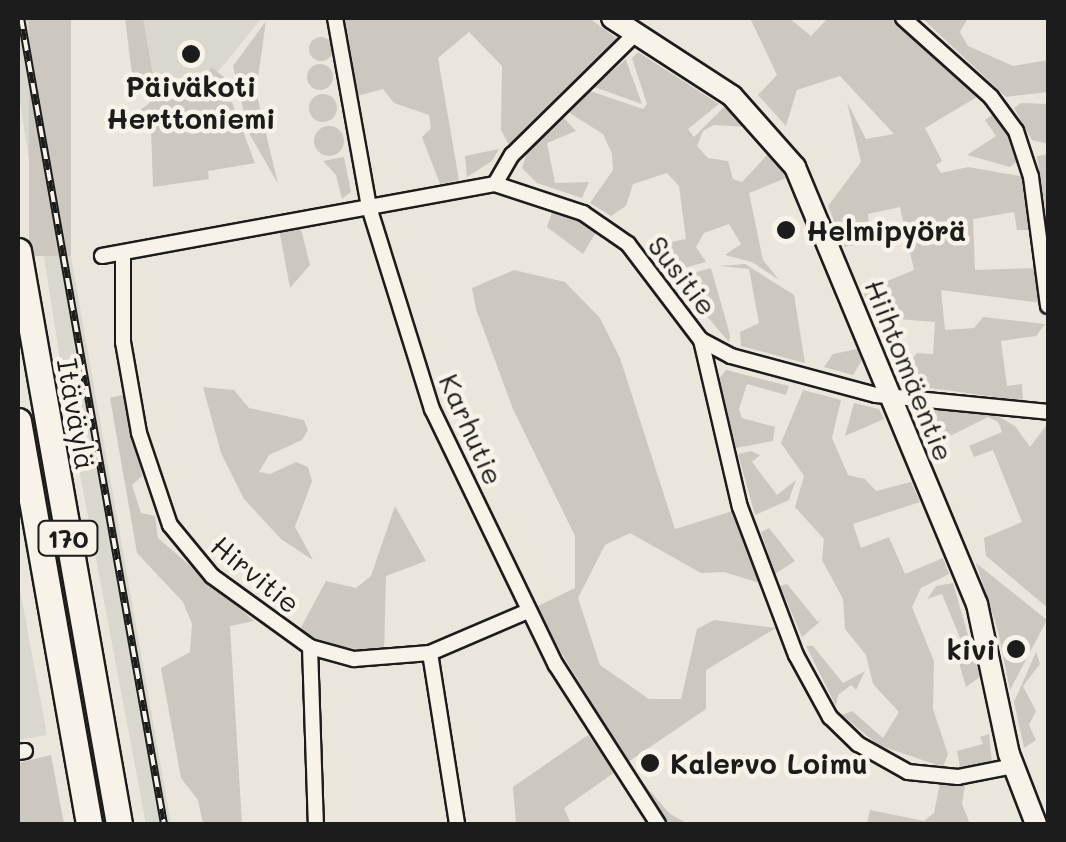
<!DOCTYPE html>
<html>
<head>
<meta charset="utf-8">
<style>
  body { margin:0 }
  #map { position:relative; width:1066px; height:842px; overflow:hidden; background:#eae6dc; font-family:Mali,sans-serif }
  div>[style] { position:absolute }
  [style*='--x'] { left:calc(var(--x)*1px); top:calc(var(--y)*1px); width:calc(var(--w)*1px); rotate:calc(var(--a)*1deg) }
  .built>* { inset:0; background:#dad7ce }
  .green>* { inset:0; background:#ccc8c0; transform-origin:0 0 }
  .round { border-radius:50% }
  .roads { filter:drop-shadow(2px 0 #1c1c1c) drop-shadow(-2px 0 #1c1c1c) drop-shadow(0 2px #1c1c1c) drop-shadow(0 -2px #1c1c1c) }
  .street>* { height:14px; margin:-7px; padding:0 7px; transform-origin:7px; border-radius:7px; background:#f7f3e8 }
  .secondary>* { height:20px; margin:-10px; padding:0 10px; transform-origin:10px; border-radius:10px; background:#f7f3e8 }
  .highway>* { height:25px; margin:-12.5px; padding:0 12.5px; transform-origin:12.5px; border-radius:12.5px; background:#f7f3e8 }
  .rail>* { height:8px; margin-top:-4px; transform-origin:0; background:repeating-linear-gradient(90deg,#f7f3e8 0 11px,#1c1c1c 0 22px); box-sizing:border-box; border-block:2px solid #1c1c1c }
  .dots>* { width:28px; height:28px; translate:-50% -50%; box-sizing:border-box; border:5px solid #f7f3e8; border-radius:50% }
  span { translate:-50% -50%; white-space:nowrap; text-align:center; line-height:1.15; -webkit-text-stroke:9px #f7f3e8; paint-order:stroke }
  .shield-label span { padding:2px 8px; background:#f7f3e8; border:2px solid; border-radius:8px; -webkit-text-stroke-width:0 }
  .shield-label { font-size:25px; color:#1c1c1c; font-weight:700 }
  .poi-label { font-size:28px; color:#1c1c1c; font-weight:700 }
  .left { translate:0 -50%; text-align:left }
  .right { translate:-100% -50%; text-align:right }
  .street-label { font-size:28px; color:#1c1c1c }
  .frame { position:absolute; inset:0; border:20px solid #1c1c1c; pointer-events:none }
</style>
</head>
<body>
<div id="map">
  <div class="built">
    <i style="clip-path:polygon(18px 18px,29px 18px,171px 824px,146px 824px,67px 405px,18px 89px)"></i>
    <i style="clip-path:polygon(143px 18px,262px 18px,212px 79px,156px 88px)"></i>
    <i style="clip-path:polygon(18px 579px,47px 735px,18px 740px)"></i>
  </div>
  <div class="green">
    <i style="left:29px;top:18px;width:42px;height:238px"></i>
    <i style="clip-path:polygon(125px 18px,143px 18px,155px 85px,142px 84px,132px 74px)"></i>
    <i style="clip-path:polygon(343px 18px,589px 18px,619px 40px,509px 145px,501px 130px,502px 66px,469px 32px,438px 58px,459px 180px,440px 184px,422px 137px,431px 128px,429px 115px,394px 103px,383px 89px,357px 96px)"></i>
    <i style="clip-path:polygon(750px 18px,789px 18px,811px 36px,828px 18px,898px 18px,982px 94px,925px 128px,942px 161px,936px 165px,941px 173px,968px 167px,1025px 177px,1032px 230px,1017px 230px,1014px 212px,973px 219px,975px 270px,1037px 268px,1042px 303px,941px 290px,945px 330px,974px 328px,983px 317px,1045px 324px,1036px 336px,1001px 341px,1007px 386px,1022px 384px,1023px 401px,909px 385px,898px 375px,917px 353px,933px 354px,935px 322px,897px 319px,896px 333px,880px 333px,863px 291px,914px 270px,900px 207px,868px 214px,871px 242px,845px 247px,828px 206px,861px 162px,847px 102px,866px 139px,894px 134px,840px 76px,797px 90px,786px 126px,758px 95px,777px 75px)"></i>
    <i style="clip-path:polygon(922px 18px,968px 18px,960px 32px,968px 46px,1013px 66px,1048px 60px,1048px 92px,1006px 97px)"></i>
    <i style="clip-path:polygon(266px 21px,256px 91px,278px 184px,249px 133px,233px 66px)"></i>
    <i class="round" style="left:309px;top:37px;width:24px;height:24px"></i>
    <i style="clip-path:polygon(638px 52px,719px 104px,688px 129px,694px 137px,724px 107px,749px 127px,714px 125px,703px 131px,697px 146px,708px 158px,728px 161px,733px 179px,742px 182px,770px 152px,786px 178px,749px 193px,763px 260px,779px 280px,752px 262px,725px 255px,741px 244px,729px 224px,704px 233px,696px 247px,706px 262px,670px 272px,647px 247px,686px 239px,679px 186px,667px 173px,633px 184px,626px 206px,611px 216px,590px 203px,613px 170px,612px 154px,603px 134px,568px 112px,590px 91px,643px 109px,647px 104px,632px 58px)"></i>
    <i style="clip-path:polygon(626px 59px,626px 60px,642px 104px,594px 87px)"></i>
    <i class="round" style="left:307px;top:64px;width:26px;height:26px"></i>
    <i style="clip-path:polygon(211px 67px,224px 77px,232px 98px,179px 84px,206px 78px)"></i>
    <i style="clip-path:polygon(163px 93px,232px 102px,255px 163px,208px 171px,209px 179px,153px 187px,151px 128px,140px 110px)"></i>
    <i class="round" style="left:309px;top:94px;width:28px;height:28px"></i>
    <i style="clip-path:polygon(1021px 103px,1048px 104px,1048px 144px,1032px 140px,1014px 108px)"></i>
    <i style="clip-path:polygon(996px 112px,1020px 159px,1010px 167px,967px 155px,996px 136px,985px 120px)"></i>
    <i style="clip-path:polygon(563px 117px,576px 131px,547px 143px,555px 183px,589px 182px,582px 198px,537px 183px,522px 168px,528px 149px)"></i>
    <i class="round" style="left:314px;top:126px;width:30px;height:30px"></i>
    <i style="clip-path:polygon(499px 149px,492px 161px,467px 177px,465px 156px)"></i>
    <i style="clip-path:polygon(1048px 154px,1048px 231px,1037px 156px)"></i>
    <i style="clip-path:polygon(344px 157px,351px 192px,342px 199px,336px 175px,323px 161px)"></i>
    <i style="clip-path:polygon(554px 206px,599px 227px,583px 254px,547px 227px)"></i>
    <i style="clip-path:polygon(300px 225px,310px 265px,290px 288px,279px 229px)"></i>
    <i style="clip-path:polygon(745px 264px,794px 295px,805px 363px,741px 346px,740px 332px,759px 323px,749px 269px,720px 266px)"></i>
    <i style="clip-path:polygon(711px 268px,730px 335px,729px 342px,674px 278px)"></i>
    <i style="clip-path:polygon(514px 270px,565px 282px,600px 318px,620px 358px,675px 529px,736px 510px,760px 583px,724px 572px,701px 573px,630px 533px,605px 545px,578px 598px,600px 665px,649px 699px,681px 699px,697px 629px,714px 620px,776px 628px,706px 670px,706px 709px,628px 762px,534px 608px,575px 588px,575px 536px,513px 409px,476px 309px,472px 288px)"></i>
    <i style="clip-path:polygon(857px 349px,862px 360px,853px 375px,824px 367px,833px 354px)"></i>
    <i style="clip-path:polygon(726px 370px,789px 386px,786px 395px,747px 384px,739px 409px,742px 418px,775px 427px,773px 441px,736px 448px,719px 379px)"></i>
    <i style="clip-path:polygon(203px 387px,234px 390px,249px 408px,304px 420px,308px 430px,302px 440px,269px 455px,259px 472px,270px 474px,296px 462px,308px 467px,312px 481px,295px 527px,313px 560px,281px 539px,244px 499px,221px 453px)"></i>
    <i style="clip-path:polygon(803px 390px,841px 400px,832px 438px,848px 475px,865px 479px,876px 491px,911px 482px,920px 502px,853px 524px,861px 548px,889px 537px,905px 574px,943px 558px,949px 574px,921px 588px,912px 607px,934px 661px,933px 709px,948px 754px,943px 767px,878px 745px,842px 715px,852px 711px,883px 738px,899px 712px,873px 684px,866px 655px,845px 629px,843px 599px,822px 560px,824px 539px,795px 507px,804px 476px,781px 443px)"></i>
    <i style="clip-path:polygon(125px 394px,142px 476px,132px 485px,141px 513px,155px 516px,158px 538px,254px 621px,230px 626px,242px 824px,203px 824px,198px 800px,181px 778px,161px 668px,190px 652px,192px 624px,183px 602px,137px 553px,110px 398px)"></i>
    <i style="clip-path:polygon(854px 403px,879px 409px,884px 419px,845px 436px)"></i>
    <i style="clip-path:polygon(938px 407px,996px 415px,1015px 426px,1030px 447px,1048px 423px,1048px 608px,986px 556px,984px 538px,1022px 522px,993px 450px,974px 457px,969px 446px,1002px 432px,998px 422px,988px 417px,928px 447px,922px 421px)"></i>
    <i style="clip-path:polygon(751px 451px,760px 455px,752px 462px,777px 495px,796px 480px,789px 500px,755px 515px,738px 454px)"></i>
    <i style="clip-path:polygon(395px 506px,426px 561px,386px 576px,384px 652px,334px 646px,299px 631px,326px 581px,356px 588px,371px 576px)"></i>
    <i style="clip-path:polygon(769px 528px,795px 561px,775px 574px,761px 532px)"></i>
    <i style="clip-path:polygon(976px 563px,1047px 620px,1010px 690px,998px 631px)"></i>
    <i style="clip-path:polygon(953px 583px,980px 677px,966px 687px,959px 663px,965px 650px,942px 594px,927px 599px,936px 586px)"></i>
    <i style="clip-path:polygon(787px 584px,818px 622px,823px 619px,802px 637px,780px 586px)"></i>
    <i style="clip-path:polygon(806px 646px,813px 646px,843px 683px,865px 671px,856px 690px,851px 685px,838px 695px,836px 706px)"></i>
    <i style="clip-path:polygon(1036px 652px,1040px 664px,1023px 686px,1036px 711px,1029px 725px,1036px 740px,1024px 748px,1014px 702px)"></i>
    <i style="clip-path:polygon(989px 734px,992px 762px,960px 768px,957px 751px,983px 744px,980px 737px)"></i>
    <i style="clip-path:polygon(588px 735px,615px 772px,564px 808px,571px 824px,516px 824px,513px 787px)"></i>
    <i style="clip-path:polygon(51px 755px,64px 824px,18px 824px,18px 763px)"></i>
    <i style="clip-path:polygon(633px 771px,669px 813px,688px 824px,666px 824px)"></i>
    <i style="clip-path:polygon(940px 783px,965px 785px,962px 804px,970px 824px,867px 824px,870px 810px,924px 821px,934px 813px)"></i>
  </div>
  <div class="roads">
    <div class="street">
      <i style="--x:335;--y:18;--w:192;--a:79.8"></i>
      <i style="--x:369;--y:207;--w:212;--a:72.7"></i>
      <i style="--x:432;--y:409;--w:284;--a:64.2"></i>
      <i style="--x:556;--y:665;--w:189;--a:57.3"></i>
      <i style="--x:903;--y:18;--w:118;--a:41.9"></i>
      <i style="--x:991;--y:97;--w:42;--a:53.7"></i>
      <i style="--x:1016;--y:131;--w:48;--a:71.9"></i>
      <i style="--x:1031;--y:177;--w:130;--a:82.5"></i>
      <i style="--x:495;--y:184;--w:34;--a:-60"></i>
      <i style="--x:512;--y:155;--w:174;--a:-44.5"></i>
      <i style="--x:123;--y:253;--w:89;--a:90"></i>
      <i style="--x:123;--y:342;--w:92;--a:80"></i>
      <i style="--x:139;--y:433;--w:97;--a:71.4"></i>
      <i style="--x:170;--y:525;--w:66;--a:50.5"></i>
      <i style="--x:212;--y:576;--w:121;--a:35.9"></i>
      <i style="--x:310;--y:647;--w:46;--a:15.3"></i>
      <i style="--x:354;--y:659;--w:76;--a:-4.5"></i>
      <i style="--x:430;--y:653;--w:107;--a:-23.2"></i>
      <i style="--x:102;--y:256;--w:400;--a:-10.4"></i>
      <i style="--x:495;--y:184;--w:93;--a:18.2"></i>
      <i style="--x:583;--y:213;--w:55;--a:34.6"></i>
      <i style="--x:628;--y:244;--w:121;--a:52.8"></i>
      <i style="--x:701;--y:340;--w:171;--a:76.9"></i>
      <i style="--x:740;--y:507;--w:158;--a:69.3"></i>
      <i style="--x:796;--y:655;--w:71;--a:61.3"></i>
      <i style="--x:830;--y:717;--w:39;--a:44"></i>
      <i style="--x:858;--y:744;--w:57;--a:29.2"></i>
      <i style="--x:908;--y:772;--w:50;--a:5.7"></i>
      <i style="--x:958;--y:777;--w:56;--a:-11.3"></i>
      <i style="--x:701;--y:340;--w:34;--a:28"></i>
      <i style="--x:731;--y:356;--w:150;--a:15.1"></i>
      <i style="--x:876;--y:395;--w:173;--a:5.6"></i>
      <i style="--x:310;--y:647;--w:177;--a:88.1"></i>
      <i style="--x:430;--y:653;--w:173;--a:81"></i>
      <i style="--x:18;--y:752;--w:7;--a:-8"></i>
    </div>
    <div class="secondary">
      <i style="--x:612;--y:18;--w:143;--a:33"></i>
      <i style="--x:732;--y:96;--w:95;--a:48.4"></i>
      <i style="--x:795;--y:167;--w:473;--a:67.4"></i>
      <i style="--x:977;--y:604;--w:153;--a:78"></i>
      <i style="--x:1009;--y:754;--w:75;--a:68.9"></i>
    </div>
    <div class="highway">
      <i style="--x:18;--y:251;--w:582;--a:80"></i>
      <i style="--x:18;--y:421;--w:409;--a:80"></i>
    </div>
  </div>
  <div class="rail">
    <i style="--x:21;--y:18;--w:819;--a:79.94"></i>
  </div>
  <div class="dots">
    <i style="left:191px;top:54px;background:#1c1c1c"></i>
    <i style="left:786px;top:230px;background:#1c1c1c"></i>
    <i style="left:1016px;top:649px;background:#1c1c1c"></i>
    <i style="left:650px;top:763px;background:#1c1c1c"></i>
  </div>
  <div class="shield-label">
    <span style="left:68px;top:538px">170</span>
  </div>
  <div class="poi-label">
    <span style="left:191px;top:102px">Päiväkoti<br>Herttoniemi</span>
    <span class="left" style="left:806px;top:230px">Helmipyörä</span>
    <span class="right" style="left:996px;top:649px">kivi</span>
    <span class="left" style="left:670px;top:763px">Kalervo Loimu</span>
  </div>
  <div class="street-label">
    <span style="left:683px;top:275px;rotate:52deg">Susitie</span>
    <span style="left:910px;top:370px;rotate:68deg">Hiihtomäentie</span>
    <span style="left:77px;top:414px;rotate:80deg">Itäväylä</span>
    <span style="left:472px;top:429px;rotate:66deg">Karhutie</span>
    <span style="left:256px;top:574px;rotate:39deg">Hirvitie</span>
  </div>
  <div class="frame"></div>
</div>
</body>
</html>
